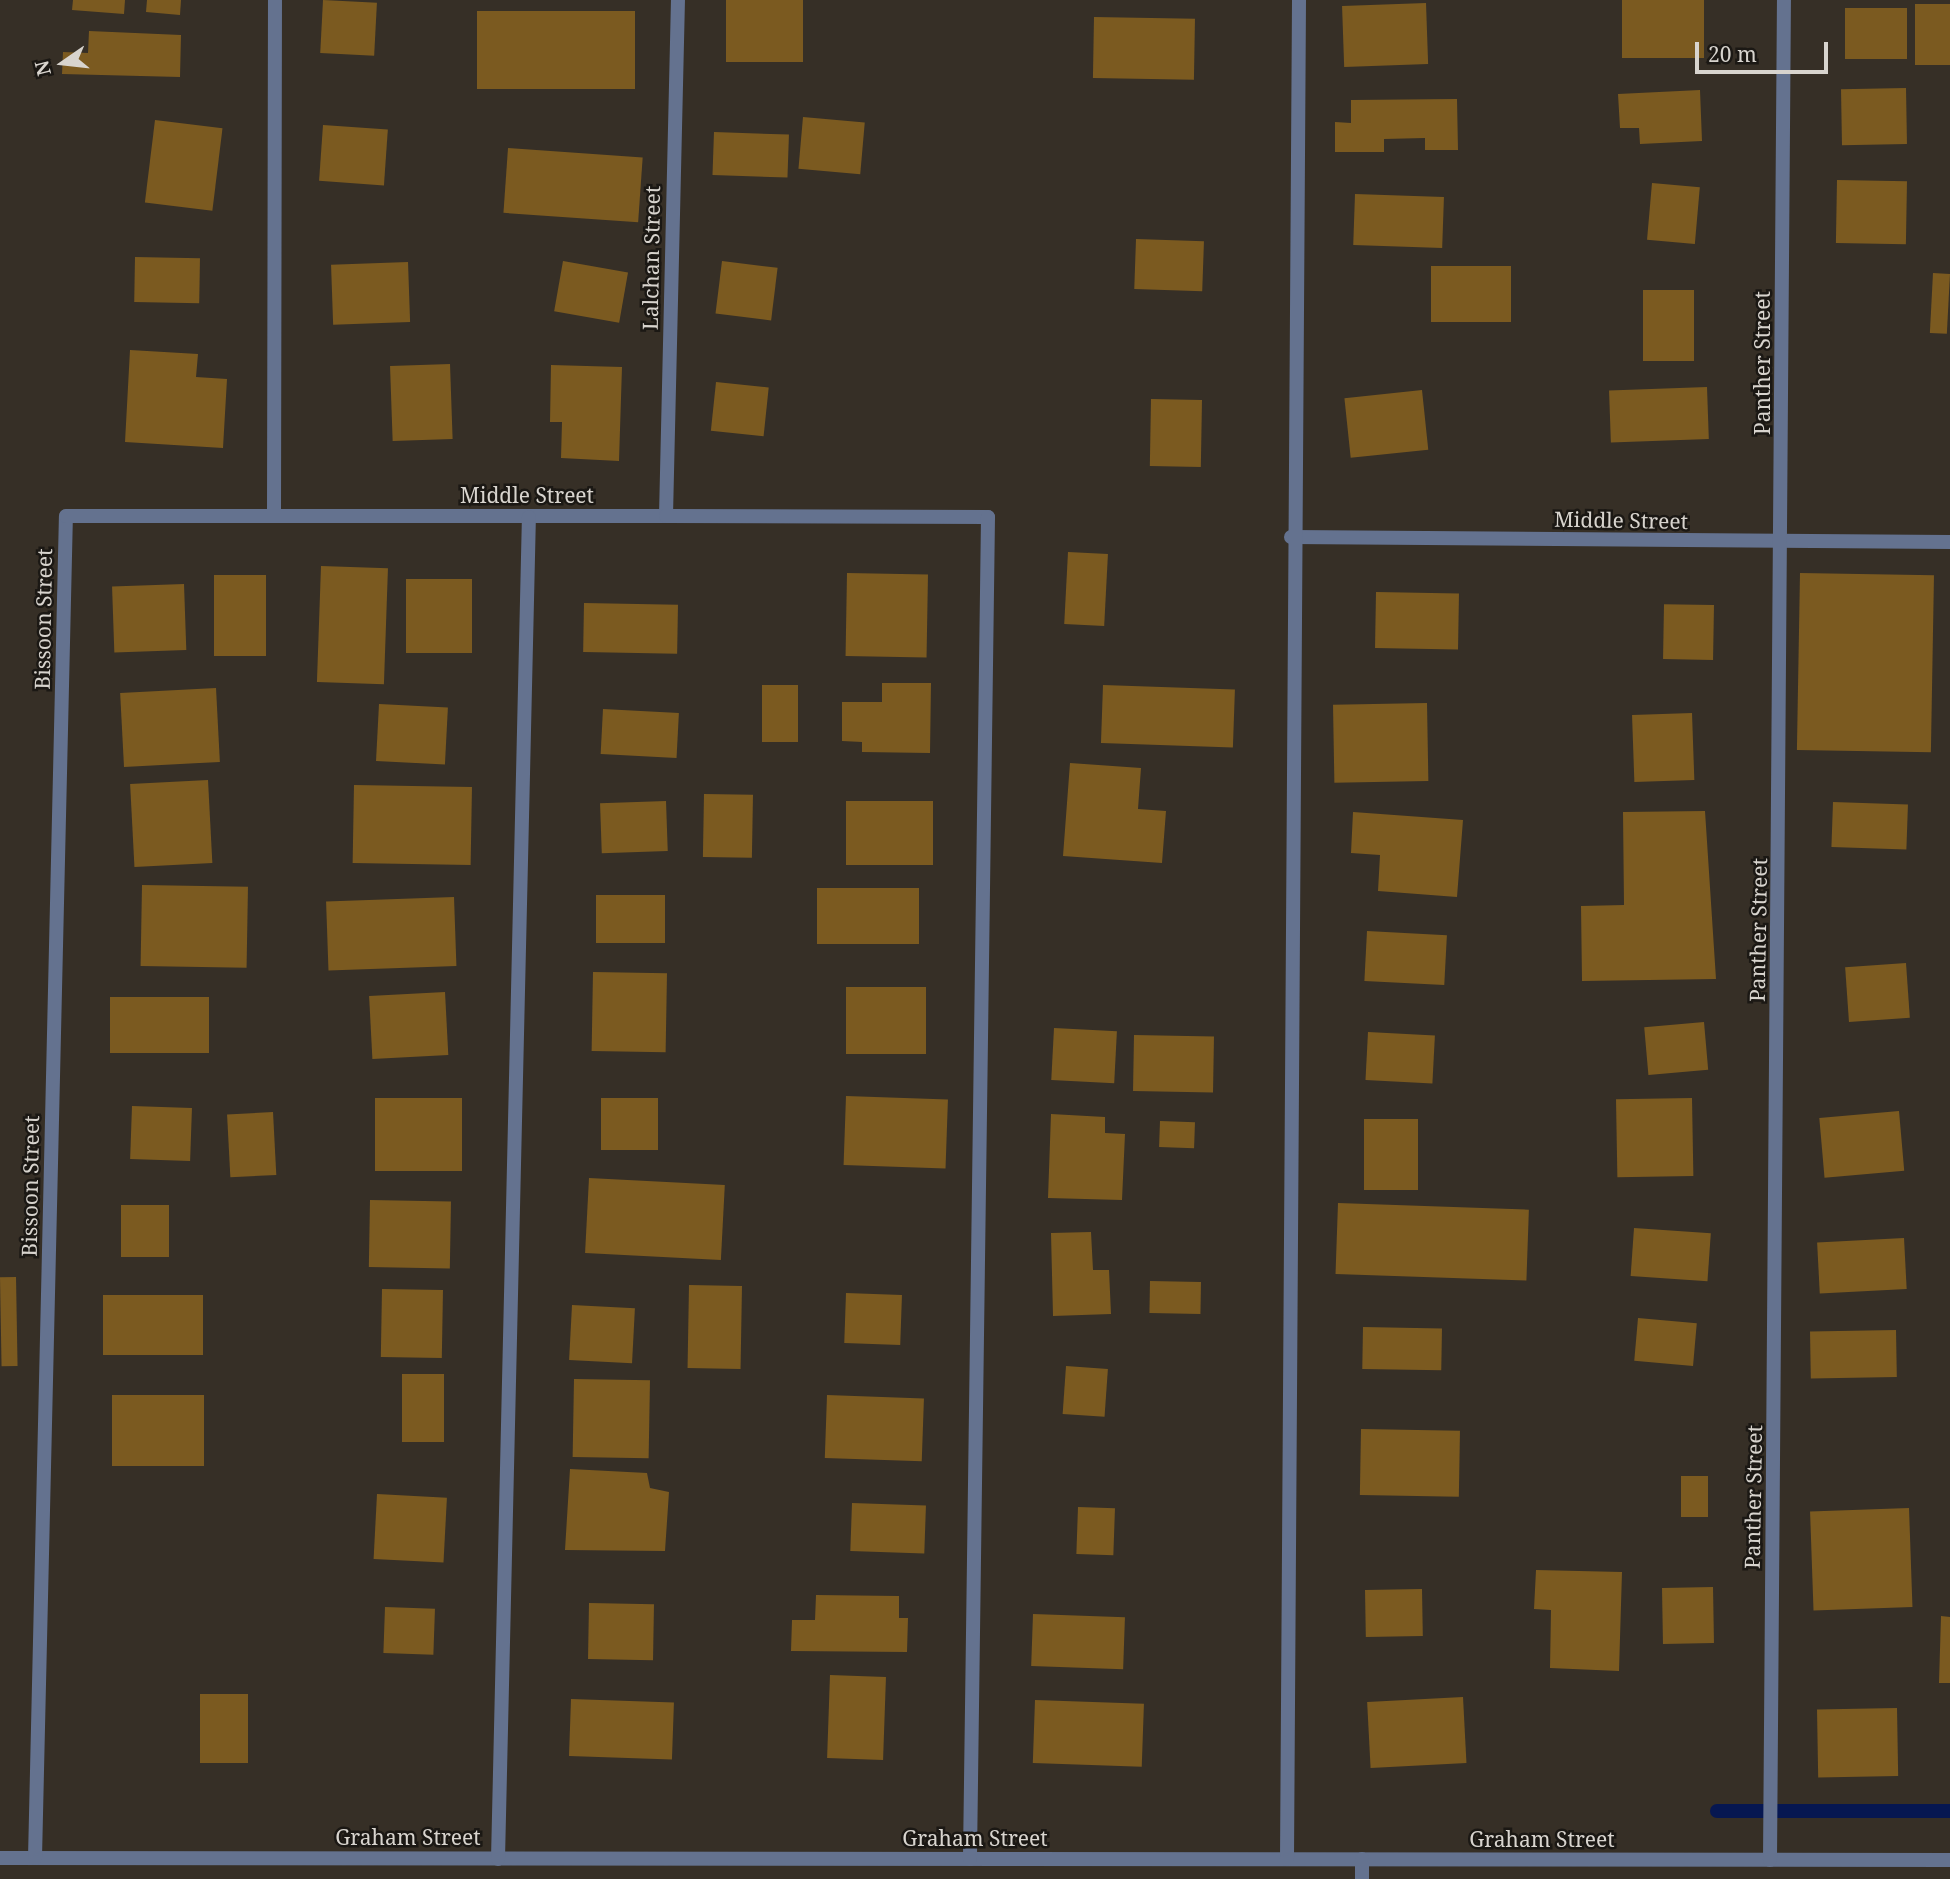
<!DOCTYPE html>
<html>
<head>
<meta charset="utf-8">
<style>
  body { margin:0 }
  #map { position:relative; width:1950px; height:1879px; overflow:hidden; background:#362f26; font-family:"Noto Serif",serif }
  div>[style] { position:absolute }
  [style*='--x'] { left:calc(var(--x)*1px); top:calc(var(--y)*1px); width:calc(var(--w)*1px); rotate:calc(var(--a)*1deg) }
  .stream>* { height:14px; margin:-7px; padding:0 7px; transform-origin:7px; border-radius:7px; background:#061751 }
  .building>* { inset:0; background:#7b5a20; transform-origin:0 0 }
  .street>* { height:14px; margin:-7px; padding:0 7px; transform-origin:7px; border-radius:7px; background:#64728f }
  span { translate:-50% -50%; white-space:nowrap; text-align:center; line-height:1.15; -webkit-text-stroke:5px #1b1814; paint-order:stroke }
  .street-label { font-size:21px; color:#d8d4ce }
  .north { position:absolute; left:28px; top:28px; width:70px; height:70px; -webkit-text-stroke:5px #1b1814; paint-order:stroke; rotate:256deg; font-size:19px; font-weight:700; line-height:28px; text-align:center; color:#d8d4ce }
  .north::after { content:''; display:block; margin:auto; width:24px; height:32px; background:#d8d4ce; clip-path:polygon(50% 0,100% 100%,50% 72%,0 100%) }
  .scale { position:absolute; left:1695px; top:42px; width:133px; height:32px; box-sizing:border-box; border:4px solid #d8d4ce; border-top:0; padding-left:9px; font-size:21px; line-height:24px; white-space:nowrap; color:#d8d4ce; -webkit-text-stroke:5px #1b1814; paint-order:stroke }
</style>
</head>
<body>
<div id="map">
  <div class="stream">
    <i style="--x:1717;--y:1811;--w:233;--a:0"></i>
  </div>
  <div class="building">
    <i style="clip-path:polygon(73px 0,125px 0,124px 14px,72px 10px)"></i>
    <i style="clip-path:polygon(147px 0,181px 0,180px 15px,146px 12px)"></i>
    <i style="left:323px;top:0;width:54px;height:53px;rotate:3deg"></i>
    <i style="left:726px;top:0;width:77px;height:62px"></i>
    <i style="left:1622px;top:0;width:82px;height:58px"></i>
    <i style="left:1426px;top:3px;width:61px;height:84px;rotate:88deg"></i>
    <i style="left:1950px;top:4px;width:61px;height:35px;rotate:90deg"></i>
    <i style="left:1845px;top:8px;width:62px;height:51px"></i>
    <i style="left:477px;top:11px;width:158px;height:78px"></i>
    <i style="left:1094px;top:17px;width:101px;height:61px;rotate:1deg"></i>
    <i style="clip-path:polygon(89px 31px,181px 35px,180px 77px,62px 74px,63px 52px,88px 53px)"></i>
    <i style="left:1906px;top:88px;width:56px;height:65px;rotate:89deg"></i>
    <i style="clip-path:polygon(1700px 90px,1702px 141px,1640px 144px,1639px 128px,1620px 128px,1618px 94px)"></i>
    <i style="clip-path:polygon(1457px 99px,1458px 150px,1425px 150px,1425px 138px,1384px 139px,1384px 152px,1335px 152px,1335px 122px,1351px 123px,1351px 100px)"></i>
    <i style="left:803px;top:117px;width:62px;height:52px;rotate:5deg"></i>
    <i style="left:155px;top:120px;width:68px;height:83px;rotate:7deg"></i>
    <i style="left:323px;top:125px;width:65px;height:56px;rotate:4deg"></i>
    <i style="left:714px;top:132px;width:75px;height:43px;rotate:2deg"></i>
    <i style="left:508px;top:148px;width:135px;height:65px;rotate:4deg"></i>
    <i style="left:1837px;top:180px;width:70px;height:63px;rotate:1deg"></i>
    <i style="left:1652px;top:183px;width:48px;height:57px;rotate:5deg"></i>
    <i style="left:1355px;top:194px;width:89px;height:51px;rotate:2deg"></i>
    <i style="left:1136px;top:239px;width:68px;height:50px;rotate:2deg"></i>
    <i style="left:135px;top:257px;width:65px;height:45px;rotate:1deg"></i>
    <i style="left:563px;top:261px;width:66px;height:51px;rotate:10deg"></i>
    <i style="left:722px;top:261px;width:56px;height:53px;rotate:7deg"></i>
    <i style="left:408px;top:262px;width:60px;height:77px;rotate:88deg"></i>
    <i style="left:1431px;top:266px;width:80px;height:56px"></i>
    <i style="left:1933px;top:273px;width:17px;height:60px;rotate:3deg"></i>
    <i style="left:1643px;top:290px;width:51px;height:71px"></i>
    <i style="clip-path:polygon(130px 350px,198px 354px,196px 377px,227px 379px,223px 448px,125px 442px)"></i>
    <i style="left:450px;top:364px;width:75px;height:60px;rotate:88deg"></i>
    <i style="clip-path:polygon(551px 365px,622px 367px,619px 461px,561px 458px,562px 422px,550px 422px)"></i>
    <i style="left:716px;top:382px;width:53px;height:49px;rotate:6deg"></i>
    <i style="left:1707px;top:387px;width:52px;height:98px;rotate:88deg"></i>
    <i style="left:1422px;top:390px;width:60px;height:78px;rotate:84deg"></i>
    <i style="left:1151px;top:399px;width:51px;height:67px;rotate:1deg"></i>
    <i style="left:1068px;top:552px;width:40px;height:72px;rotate:3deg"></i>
    <i style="left:321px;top:566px;width:67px;height:116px;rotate:2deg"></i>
    <i style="left:847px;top:573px;width:81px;height:83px;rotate:1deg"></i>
    <i style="left:1800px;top:573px;width:134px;height:177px;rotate:1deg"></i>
    <i style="left:214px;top:575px;width:52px;height:81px"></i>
    <i style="left:406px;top:579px;width:66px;height:74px"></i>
    <i style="left:184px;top:584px;width:66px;height:72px;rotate:88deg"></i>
    <i style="left:1376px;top:592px;width:83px;height:56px;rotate:1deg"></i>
    <i style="left:584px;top:603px;width:94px;height:49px;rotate:1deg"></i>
    <i style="left:1714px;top:605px;width:55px;height:50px;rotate:91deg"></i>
    <i style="clip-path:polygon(882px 683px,931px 683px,930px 753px,862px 752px,862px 742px,842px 741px,842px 702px,882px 702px)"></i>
    <i style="left:762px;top:685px;width:36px;height:57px"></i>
    <i style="left:1103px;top:685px;width:132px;height:58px;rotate:2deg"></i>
    <i style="left:216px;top:688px;width:74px;height:96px;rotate:87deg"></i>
    <i style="left:1427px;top:703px;width:78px;height:94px;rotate:89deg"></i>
    <i style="left:379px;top:704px;width:69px;height:57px;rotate:3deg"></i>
    <i style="left:603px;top:709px;width:76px;height:45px;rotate:3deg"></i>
    <i style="left:1692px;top:713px;width:67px;height:60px;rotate:88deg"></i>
    <i style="clip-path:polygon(1070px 763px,1141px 768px,1138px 809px,1166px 811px,1162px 863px,1063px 856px)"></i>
    <i style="left:208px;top:780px;width:83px;height:78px;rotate:87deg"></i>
    <i style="left:354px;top:785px;width:118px;height:78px;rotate:1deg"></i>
    <i style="left:704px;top:794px;width:49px;height:63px;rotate:1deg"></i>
    <i style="left:666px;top:801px;width:50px;height:66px;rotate:88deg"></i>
    <i style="left:933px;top:801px;width:64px;height:87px;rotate:90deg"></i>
    <i style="left:1833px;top:802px;width:75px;height:45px;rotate:2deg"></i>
    <i style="clip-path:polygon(1705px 811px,1716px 979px,1582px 981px,1581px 906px,1624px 905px,1623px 812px)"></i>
    <i style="clip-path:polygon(1353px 812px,1463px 820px,1457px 897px,1378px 891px,1380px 855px,1351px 853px)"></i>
    <i style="left:142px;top:885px;width:106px;height:81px;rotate:1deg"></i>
    <i style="left:817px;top:888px;width:102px;height:56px"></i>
    <i style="left:596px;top:895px;width:69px;height:48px"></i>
    <i style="left:454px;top:897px;width:69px;height:128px;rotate:88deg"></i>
    <i style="left:1367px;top:931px;width:80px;height:50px;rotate:3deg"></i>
    <i style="left:1906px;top:963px;width:55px;height:61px;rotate:86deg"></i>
    <i style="left:593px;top:972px;width:74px;height:79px;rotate:1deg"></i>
    <i style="left:846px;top:987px;width:80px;height:67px"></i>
    <i style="left:445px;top:992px;width:63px;height:76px;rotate:87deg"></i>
    <i style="left:110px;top:997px;width:99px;height:56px"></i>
    <i style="left:1704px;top:1022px;width:48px;height:60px;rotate:85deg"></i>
    <i style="left:1054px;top:1028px;width:63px;height:52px;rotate:3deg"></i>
    <i style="left:1368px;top:1032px;width:67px;height:48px;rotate:3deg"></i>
    <i style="left:1134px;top:1035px;width:80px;height:56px;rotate:1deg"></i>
    <i style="left:846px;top:1096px;width:102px;height:69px;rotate:2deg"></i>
    <i style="left:375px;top:1098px;width:87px;height:73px"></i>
    <i style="left:601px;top:1098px;width:57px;height:52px"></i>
    <i style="left:1692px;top:1098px;width:78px;height:76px;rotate:89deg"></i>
    <i style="left:132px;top:1106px;width:60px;height:53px;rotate:2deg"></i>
    <i style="left:1899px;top:1111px;width:60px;height:80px;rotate:85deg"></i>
    <i style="left:273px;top:1112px;width:63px;height:46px;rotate:87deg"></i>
    <i style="clip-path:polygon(1051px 1114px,1105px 1117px,1105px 1133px,1125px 1134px,1122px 1200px,1048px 1198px)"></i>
    <i style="left:1364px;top:1119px;width:54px;height:71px"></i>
    <i style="left:1160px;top:1121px;width:35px;height:26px;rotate:2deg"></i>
    <i style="left:589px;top:1178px;width:136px;height:75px;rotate:3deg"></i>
    <i style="left:370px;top:1200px;width:81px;height:67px;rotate:1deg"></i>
    <i style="left:1338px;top:1203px;width:191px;height:71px;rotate:2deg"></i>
    <i style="left:121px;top:1205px;width:48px;height:52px"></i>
    <i style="left:1634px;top:1228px;width:77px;height:48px;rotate:4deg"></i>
    <i style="clip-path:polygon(1091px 1232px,1093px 1270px,1109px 1270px,1111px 1314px,1053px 1316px,1051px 1233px)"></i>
    <i style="left:1904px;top:1238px;width:51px;height:87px;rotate:87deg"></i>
    <i style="left:16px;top:1277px;width:89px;height:16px;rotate:89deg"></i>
    <i style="left:1150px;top:1281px;width:51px;height:32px;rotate:1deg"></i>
    <i style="left:689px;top:1285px;width:53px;height:83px;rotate:1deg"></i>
    <i style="left:382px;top:1289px;width:61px;height:68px;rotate:1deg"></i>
    <i style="left:846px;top:1293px;width:56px;height:50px;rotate:2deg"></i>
    <i style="left:103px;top:1295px;width:100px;height:60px"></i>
    <i style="left:572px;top:1305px;width:63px;height:55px;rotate:3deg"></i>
    <i style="left:1638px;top:1318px;width:59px;height:43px;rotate:5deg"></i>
    <i style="left:1363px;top:1327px;width:79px;height:42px;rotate:1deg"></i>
    <i style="left:1896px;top:1330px;width:47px;height:86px;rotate:89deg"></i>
    <i style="left:1066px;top:1366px;width:42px;height:48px;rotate:4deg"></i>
    <i style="left:402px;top:1374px;width:42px;height:68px"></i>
    <i style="left:574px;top:1379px;width:76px;height:78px;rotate:1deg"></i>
    <i style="left:112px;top:1395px;width:92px;height:71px"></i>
    <i style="left:827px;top:1395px;width:97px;height:63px;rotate:2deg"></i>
    <i style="left:1361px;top:1429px;width:99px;height:66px;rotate:1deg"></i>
    <i style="clip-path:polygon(570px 1469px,647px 1473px,650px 1488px,669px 1492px,665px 1551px,565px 1550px)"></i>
    <i style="left:1681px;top:1476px;width:27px;height:41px"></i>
    <i style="left:377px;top:1494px;width:70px;height:65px;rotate:3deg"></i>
    <i style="left:852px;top:1503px;width:74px;height:48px;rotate:2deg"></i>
    <i style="left:1078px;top:1507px;width:37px;height:47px;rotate:2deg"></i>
    <i style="left:1909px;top:1508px;width:99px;height:99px;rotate:88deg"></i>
    <i style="clip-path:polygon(1536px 1570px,1622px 1572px,1619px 1671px,1550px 1668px,1551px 1610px,1534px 1609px)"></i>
    <i style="left:1713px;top:1587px;width:56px;height:51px;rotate:89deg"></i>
    <i style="left:1422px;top:1589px;width:47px;height:57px;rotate:89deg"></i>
    <i style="clip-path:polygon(816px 1595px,899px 1596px,899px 1618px,908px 1618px,907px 1652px,791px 1651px,792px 1620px,815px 1620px)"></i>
    <i style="left:589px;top:1603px;width:65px;height:56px;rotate:1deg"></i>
    <i style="left:385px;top:1607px;width:50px;height:46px;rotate:2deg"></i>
    <i style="left:1033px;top:1614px;width:92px;height:52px;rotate:2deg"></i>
    <i style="clip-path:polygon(1941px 1616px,1950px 1617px,1950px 1683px,1939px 1683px)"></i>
    <i style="left:830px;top:1675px;width:56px;height:83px;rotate:2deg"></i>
    <i style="left:200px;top:1694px;width:48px;height:69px"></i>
    <i style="left:1463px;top:1697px;width:66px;height:96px;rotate:87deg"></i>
    <i style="left:571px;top:1699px;width:103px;height:57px;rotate:2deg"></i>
    <i style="left:1035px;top:1700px;width:109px;height:63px;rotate:2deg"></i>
    <i style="left:1897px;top:1708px;width:68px;height:80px;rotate:89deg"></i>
  </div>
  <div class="street">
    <i style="--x:274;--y:516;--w:516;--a:-89.89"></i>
    <i style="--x:666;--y:516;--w:516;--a:-88.67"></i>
    <i style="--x:1291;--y:537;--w:659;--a:0.43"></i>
    <i style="--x:0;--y:1858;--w:1950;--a:0.06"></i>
    <i style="--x:35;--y:1858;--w:1342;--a:-88.68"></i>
    <i style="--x:66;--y:516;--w:600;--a:0"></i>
    <i style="--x:666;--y:516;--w:322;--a:0.2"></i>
    <i style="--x:988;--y:517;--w:1342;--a:90.77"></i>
    <i style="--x:498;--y:1859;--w:1342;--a:-88.68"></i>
    <i style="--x:1287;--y:1859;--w:1859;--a:-89.63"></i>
    <i style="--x:1770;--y:1860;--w:1860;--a:-89.57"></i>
    <i style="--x:1362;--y:1879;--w:20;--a:-90"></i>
  </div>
  <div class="street-label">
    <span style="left:651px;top:258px;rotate:-89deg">Lalchan Street</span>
    <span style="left:1762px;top:363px;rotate:-90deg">Panther Street</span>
    <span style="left:527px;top:495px">Middle Street</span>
    <span style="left:1621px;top:520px;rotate:1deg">Middle Street</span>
    <span style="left:43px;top:619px;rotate:-89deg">Bissoon Street</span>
    <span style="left:1758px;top:930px;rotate:-89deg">Panther Street</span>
    <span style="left:30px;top:1186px;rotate:-89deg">Bissoon Street</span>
    <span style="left:1753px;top:1497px;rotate:-89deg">Panther Street</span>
    <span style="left:408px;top:1837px">Graham Street</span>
    <span style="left:975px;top:1838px">Graham Street</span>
    <span style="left:1542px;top:1839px">Graham Street</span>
  </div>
  <div class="north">N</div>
  <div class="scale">20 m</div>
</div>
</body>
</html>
